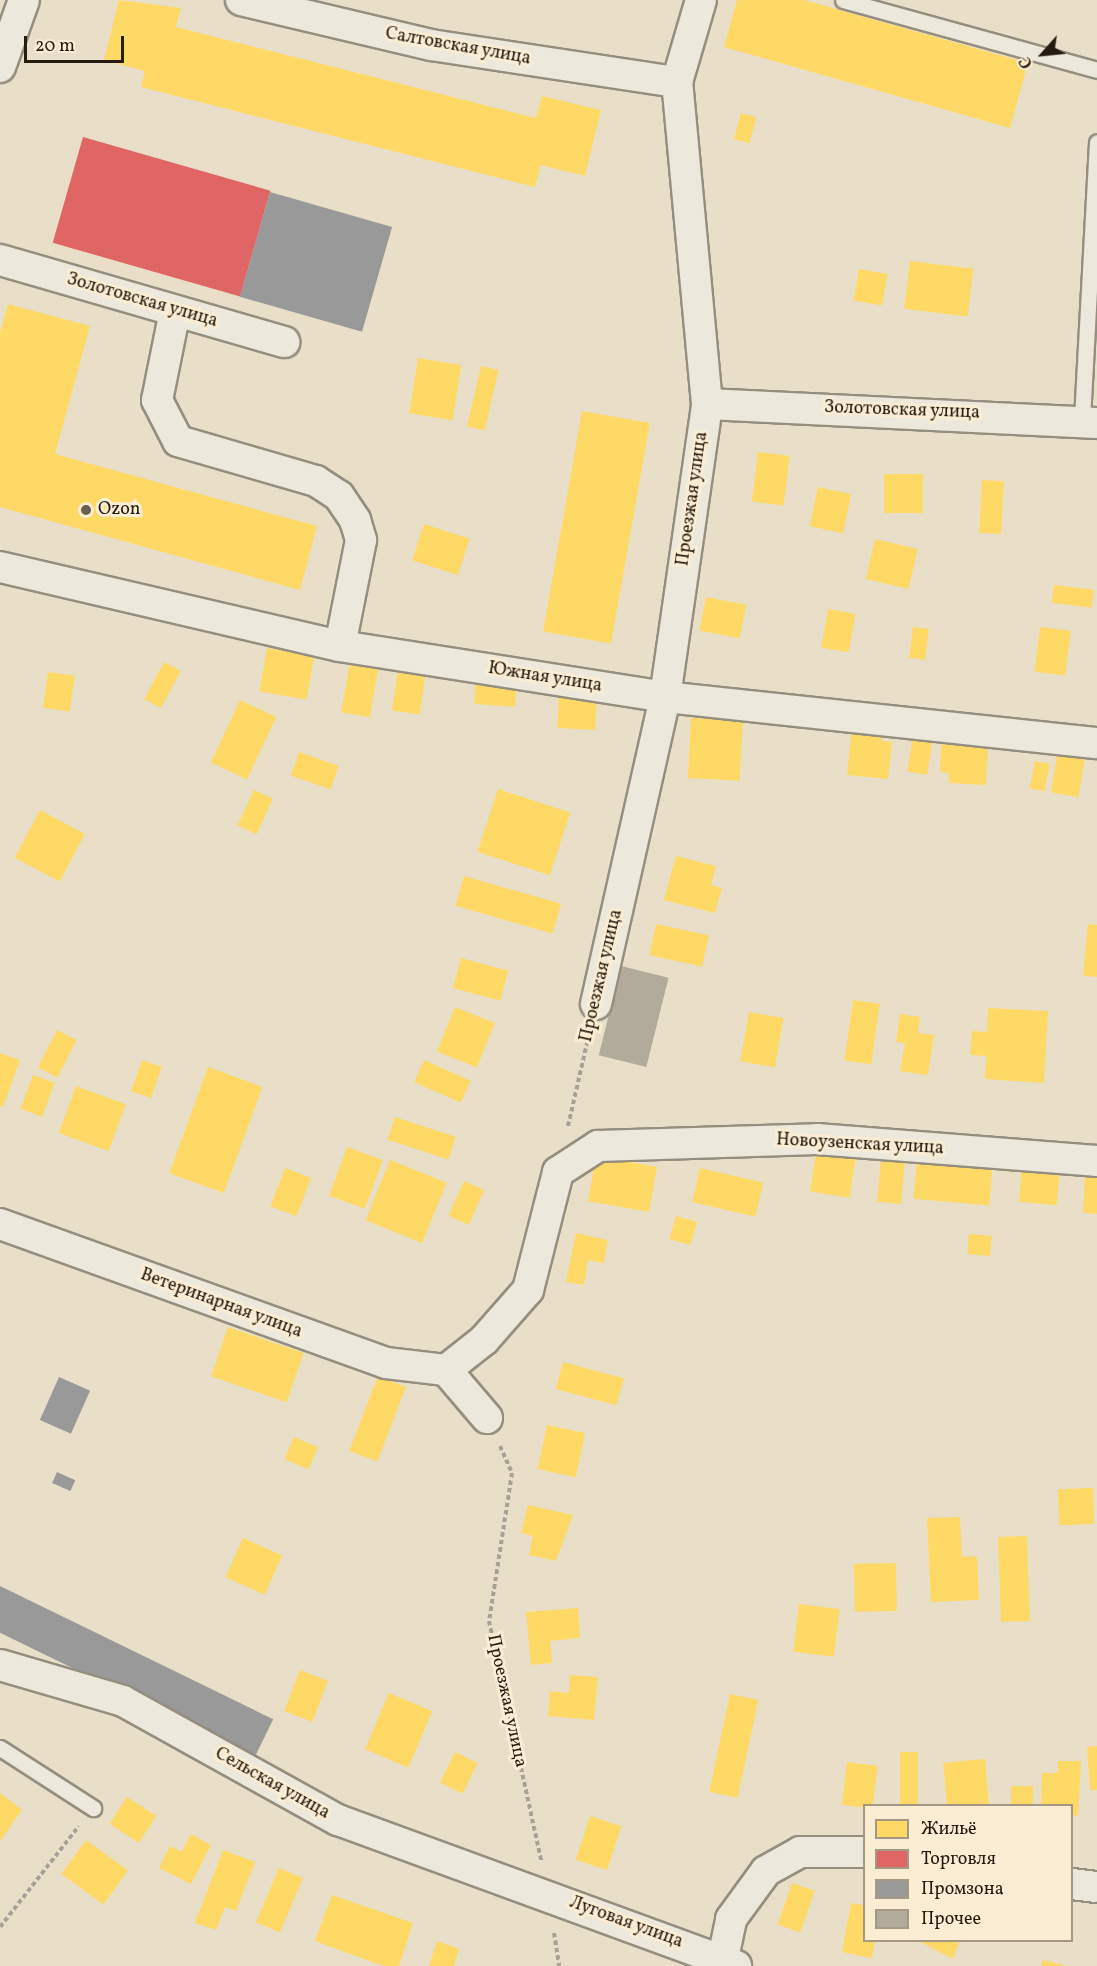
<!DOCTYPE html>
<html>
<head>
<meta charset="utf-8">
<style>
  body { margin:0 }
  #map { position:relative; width:1097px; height:1966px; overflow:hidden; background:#e9dfc8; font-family:Vollkorn,serif }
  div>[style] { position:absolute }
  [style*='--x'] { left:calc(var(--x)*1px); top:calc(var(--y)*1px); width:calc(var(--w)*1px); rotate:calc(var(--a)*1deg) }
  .homes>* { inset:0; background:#ffd966; transform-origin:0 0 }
  .shops>* { inset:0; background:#e06666; transform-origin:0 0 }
  .industry>* { inset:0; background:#999; transform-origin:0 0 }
  .building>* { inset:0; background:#b2ab9b; transform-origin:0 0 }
  .path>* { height:4px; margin-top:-2px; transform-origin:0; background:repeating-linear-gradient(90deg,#a7a198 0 4.5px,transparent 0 7.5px) }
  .roads { filter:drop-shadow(2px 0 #958e7f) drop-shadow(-2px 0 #958e7f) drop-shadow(0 2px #958e7f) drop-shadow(0 -2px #958e7f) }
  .lane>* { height:15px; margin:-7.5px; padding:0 7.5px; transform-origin:7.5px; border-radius:7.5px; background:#ece8dc }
  .street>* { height:30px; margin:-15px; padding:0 15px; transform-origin:15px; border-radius:15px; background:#ece8dc }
  .dots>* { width:16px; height:16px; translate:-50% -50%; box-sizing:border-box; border:3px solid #faedd3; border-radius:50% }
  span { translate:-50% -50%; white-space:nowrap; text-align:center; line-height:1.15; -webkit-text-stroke:6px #faedd3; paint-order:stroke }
  .street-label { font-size:18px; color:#261b0f }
  .poi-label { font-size:18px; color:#261b0f }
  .left { translate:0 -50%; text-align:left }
  .legend { position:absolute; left:863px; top:1804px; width:210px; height:138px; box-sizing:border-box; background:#faedd3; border:2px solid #a59985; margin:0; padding:8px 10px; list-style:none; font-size:18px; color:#261b0f }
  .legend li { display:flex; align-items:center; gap:12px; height:30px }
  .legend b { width:30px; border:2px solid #a59985 }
  .north { position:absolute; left:1013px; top:24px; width:60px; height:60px; -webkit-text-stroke:4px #faedd3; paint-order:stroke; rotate:243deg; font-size:16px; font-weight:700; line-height:24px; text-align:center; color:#261b0f }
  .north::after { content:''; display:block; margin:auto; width:21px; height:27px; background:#261b0f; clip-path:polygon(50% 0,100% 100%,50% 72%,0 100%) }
  .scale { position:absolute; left:24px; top:36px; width:100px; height:27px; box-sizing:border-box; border:3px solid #261b0f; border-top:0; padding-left:8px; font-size:18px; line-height:21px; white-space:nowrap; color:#261b0f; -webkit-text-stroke:4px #faedd3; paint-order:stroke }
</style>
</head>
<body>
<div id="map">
  <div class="homes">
    <i style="clip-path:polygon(119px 0,181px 8px,176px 27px,536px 118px,542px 96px,601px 110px,585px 176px,541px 165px,535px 187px,141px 87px,145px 71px,104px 60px)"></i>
    <i style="clip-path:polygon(737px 0,804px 0,1028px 63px,1010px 128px,724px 47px)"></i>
    <i style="left:741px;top:113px;width:16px;height:27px;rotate:15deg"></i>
    <i style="left:910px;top:261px;width:64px;height:48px;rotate:7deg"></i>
    <i style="left:859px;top:269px;width:29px;height:32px;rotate:10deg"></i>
    <i style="clip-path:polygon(8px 304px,90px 326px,55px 454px,317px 526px,300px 590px,0 507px,0 333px)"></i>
    <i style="left:418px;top:358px;width:44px;height:56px;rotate:9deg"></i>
    <i style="left:481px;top:366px;width:18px;height:62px;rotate:13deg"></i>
    <i style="left:582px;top:411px;width:69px;height:224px;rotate:10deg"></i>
    <i style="left:758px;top:452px;width:32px;height:50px;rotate:7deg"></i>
    <i style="left:884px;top:474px;width:39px;height:39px"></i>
    <i style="left:982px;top:480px;width:22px;height:53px;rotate:3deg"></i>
    <i style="left:818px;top:487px;width:34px;height:40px;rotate:12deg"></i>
    <i style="left:424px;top:524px;width:48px;height:38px;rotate:18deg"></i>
    <i style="left:875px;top:539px;width:44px;height:41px;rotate:13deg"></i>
    <i style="left:1054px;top:585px;width:40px;height:18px;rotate:7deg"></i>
    <i style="left:706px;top:597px;width:41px;height:34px;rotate:11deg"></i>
    <i style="left:828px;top:609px;width:28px;height:39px;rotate:10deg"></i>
    <i style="left:913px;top:627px;width:16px;height:31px;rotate:7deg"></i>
    <i style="left:1040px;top:627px;width:31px;height:45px;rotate:7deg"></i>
    <i style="left:267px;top:648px;width:48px;height:44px;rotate:10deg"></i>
    <i style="left:164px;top:662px;width:19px;height:42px;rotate:28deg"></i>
    <i style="left:350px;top:662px;width:29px;height:51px;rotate:10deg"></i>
    <i style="left:398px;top:668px;width:28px;height:43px;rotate:8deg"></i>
    <i style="left:48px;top:672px;width:27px;height:36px;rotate:8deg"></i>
    <i style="left:476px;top:679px;width:41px;height:25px;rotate:4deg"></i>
    <i style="left:559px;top:695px;width:38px;height:33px;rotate:3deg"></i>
    <i style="left:240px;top:700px;width:40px;height:69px;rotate:25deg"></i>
    <i style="left:691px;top:718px;width:52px;height:60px;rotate:3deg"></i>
    <i style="clip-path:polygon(852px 728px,882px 731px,882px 741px,892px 742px,888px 779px,847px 775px)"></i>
    <i style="left:913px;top:736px;width:20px;height:36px;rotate:9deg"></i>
    <i style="clip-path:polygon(941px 744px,988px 747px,986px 785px,949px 783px,949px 773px,940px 772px)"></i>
    <i style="left:1059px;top:745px;width:28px;height:48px;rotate:10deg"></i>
    <i style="left:299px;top:752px;width:42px;height:25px;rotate:19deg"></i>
    <i style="left:1035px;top:761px;width:15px;height:28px;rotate:11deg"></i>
    <i style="left:498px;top:789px;width:76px;height:66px;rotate:18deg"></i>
    <i style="left:254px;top:790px;width:21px;height:39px;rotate:25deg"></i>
    <i style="left:40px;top:810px;width:51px;height:54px;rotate:28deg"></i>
    <i style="clip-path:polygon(676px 856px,716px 866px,711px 885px,722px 888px,715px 913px,664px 900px)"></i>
    <i style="left:464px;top:876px;width:101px;height:31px;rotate:16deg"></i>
    <i style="left:656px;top:924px;width:54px;height:32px;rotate:12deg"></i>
    <i style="clip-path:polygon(1088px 924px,1097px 925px,1097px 977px,1083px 976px)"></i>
    <i style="left:461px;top:958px;width:49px;height:31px;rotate:15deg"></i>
    <i style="left:853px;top:1000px;width:27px;height:61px;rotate:8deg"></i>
    <i style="left:455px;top:1007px;width:43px;height:48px;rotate:22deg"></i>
    <i style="clip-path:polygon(988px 1008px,1048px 1011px,1044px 1083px,985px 1079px,986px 1056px,970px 1055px,972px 1031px,987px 1032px)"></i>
    <i style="left:749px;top:1012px;width:35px;height:50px;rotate:10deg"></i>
    <i style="clip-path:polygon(900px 1014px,920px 1017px,918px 1033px,934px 1035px,928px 1075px,900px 1071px,905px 1043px,896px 1042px)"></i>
    <i style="left:57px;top:1030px;width:22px;height:42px;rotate:27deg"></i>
    <i style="clip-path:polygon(0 1053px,20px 1060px,3px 1107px,0 1106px)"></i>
    <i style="left:142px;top:1060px;width:21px;height:33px;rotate:19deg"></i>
    <i style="left:424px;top:1060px;width:51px;height:24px;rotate:24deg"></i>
    <i style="left:208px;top:1067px;width:58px;height:113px;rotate:20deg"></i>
    <i style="left:33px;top:1075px;width:23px;height:36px;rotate:20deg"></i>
    <i style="left:76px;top:1086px;width:53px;height:50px;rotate:20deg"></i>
    <i style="left:395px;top:1117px;width:64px;height:24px;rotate:18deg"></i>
    <i style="left:347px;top:1147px;width:38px;height:52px;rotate:20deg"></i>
    <i style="left:817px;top:1147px;width:40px;height:45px;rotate:9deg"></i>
    <i style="left:596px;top:1156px;width:62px;height:46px;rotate:10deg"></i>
    <i style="left:881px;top:1158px;width:24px;height:44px;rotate:5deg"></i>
    <i style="left:917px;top:1159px;width:76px;height:40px;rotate:5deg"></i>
    <i style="left:390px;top:1160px;width:61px;height:65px;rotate:22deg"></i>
    <i style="left:1022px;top:1166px;width:38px;height:36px;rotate:5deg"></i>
    <i style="left:285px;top:1168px;width:28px;height:41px;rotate:21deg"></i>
    <i style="left:700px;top:1168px;width:65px;height:35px;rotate:13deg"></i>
    <i style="clip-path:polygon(1085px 1176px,1097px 1177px,1097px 1214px,1083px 1213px)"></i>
    <i style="left:464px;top:1181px;width:22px;height:38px;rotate:24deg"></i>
    <i style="left:676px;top:1216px;width:22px;height:24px;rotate:16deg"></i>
    <i style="clip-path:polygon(576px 1233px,608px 1240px,604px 1263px,588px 1260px,584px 1285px,566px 1282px)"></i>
    <i style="left:969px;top:1234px;width:23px;height:20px;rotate:5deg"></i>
    <i style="left:228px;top:1327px;width:80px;height:52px;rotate:19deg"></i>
    <i style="left:563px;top:1362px;width:63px;height:28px;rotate:15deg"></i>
    <i style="left:378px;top:1376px;width:30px;height:80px;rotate:21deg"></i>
    <i style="left:547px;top:1425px;width:39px;height:45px;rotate:12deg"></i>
    <i style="left:294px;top:1437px;width:26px;height:24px;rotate:23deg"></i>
    <i style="left:1093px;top:1488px;width:36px;height:35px;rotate:88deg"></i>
    <i style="clip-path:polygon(528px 1505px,573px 1515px,556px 1561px,529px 1555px,533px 1536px,521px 1533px)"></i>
    <i style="clip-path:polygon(960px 1517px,962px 1557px,977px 1556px,979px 1600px,931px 1602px,927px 1518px)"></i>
    <i style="left:1027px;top:1536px;width:85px;height:29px;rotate:88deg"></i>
    <i style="left:243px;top:1538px;width:43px;height:43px;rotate:24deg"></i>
    <i style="left:896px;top:1563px;width:48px;height:42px;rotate:89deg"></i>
    <i style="left:799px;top:1604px;width:41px;height:48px;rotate:7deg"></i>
    <i style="clip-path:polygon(578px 1608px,580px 1638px,550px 1641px,552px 1663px,531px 1665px,526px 1612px)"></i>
    <i style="left:300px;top:1670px;width:30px;height:44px;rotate:21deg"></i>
    <i style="clip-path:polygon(570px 1675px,598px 1677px,594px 1720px,548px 1716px,550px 1691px,569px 1693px)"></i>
    <i style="left:389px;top:1693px;width:47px;height:61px;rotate:23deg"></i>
    <i style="left:730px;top:1694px;width:29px;height:100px;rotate:12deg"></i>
    <i style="clip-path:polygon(1097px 1746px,1097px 1790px,1090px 1790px,1087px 1747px)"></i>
    <i style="left:455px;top:1752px;width:25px;height:34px;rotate:26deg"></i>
    <i style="left:900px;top:1752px;width:18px;height:54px"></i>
    <i style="left:985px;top:1759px;width:47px;height:42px;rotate:85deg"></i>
    <i style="clip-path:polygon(1058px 1761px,1081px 1761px,1078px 1816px,1072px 1815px,1072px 1806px,1041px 1806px,1042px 1773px,1058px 1773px)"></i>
    <i style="left:847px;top:1762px;width:31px;height:43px;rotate:7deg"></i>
    <i style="left:1011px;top:1786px;width:22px;height:20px"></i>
    <i style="clip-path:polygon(0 1793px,22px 1810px,0 1841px)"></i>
    <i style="left:127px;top:1797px;width:35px;height:32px;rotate:33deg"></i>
    <i style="left:590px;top:1816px;width:33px;height:46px;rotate:18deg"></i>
    <i style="clip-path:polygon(191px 1834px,211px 1845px,191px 1884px,159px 1868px,170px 1846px,182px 1852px)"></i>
    <i style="left:86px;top:1840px;width:52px;height:42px;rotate:36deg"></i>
    <i style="clip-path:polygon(223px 1850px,255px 1862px,236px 1911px,225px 1907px,216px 1930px,195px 1923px)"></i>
    <i style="left:279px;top:1868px;width:26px;height:59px;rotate:23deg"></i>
    <i style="left:792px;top:1883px;width:24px;height:44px;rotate:19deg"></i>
    <i style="clip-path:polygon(332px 1895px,413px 1923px,399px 1966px,383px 1966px,315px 1941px)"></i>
    <i style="clip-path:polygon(851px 1903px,864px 1905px,864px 1940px,875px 1940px,872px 1958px,842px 1952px)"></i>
    <i style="clip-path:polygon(917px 1940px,960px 1940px,953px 1959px)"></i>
    <i style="clip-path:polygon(437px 1941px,459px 1949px,454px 1966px,429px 1966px)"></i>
    <i style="clip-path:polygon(1043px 1960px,1063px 1965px,1063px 1966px,1041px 1966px)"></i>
  </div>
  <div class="shops">
    <i style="left:83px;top:137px;width:195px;height:110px;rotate:16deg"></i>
  </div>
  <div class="industry">
    <i style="left:270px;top:192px;width:127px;height:109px;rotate:16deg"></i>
    <i style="left:59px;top:1377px;width:34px;height:47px;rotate:24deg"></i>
    <i style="left:57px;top:1472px;width:20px;height:12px;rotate:24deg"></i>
    <i style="left:0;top:1586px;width:304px;height:42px;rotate:26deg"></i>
  </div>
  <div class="building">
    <i style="left:621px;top:966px;width:49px;height:92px;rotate:14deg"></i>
  </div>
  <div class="path">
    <i style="--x:568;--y:1126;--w:94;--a:-77.1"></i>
    <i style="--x:500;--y:1446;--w:30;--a:66"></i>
    <i style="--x:512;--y:1473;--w:150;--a:98.8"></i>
    <i style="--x:489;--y:1621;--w:245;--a:77.7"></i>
    <i style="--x:0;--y:1927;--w:128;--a:-52"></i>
    <i style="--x:554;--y:1933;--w:33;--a:81"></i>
  </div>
  <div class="roads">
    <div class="lane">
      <i style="--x:843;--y:0;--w:263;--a:15.4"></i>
      <i style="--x:1082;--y:419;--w:277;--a:-86.9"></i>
      <i style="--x:0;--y:1748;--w:111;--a:32.8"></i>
    </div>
    <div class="street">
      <i style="--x:241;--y:0;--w:195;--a:13.3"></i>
      <i style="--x:431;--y:45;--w:249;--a:8.6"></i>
      <i style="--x:0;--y:67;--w:71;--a:-70.3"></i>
      <i style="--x:0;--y:260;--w:296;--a:16.1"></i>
      <i style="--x:175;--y:311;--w:91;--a:101.4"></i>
      <i style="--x:157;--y:400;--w:46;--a:62.9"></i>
      <i style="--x:178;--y:441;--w:144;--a:16.2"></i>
      <i style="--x:316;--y:481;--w:27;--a:33"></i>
      <i style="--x:339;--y:496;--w:29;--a:56"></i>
      <i style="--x:355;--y:520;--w:21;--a:73"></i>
      <i style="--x:361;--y:540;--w:108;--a:101.2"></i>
      <i style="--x:707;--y:404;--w:390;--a:2.8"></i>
      <i style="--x:0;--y:567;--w:349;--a:13.1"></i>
      <i style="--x:340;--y:646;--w:329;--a:8.9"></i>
      <i style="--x:665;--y:697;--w:434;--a:6.1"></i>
      <i style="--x:596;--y:1004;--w:315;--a:-77.3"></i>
      <i style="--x:665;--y:697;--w:296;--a:-81.8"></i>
      <i style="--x:707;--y:404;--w:323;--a:-95.3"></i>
      <i style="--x:677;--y:82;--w:85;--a:-73.7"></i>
      <i style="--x:0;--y:1224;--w:410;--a:19.8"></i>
      <i style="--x:386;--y:1363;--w:60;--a:6.7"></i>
      <i style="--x:487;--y:1418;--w:63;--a:-130.5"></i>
      <i style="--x:446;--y:1370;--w:48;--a:-38.3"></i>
      <i style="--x:484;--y:1340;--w:67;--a:-48.7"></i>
      <i style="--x:528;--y:1290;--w:122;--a:-75.7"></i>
      <i style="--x:558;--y:1172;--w:48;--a:-33"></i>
      <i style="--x:598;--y:1146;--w:219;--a:-1.8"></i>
      <i style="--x:817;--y:1139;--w:281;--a:4.5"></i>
      <i style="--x:0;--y:1665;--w:128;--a:16.3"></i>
      <i style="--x:123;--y:1701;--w:246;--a:29"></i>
      <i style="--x:338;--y:1820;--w:424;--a:20.1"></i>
      <i style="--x:1072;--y:1884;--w:25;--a:7"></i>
      <i style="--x:723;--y:1958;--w:40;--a:-78"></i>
      <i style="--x:731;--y:1919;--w:59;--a:-53.9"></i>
      <i style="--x:766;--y:1871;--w:39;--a:-29"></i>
      <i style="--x:800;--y:1852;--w:64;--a:0"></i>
    </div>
  </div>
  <div class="dots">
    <i style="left:86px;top:510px;background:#6a6050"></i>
  </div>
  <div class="street-label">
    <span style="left:458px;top:47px;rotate:10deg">Салтовская улица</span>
    <span style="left:142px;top:301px;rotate:16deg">Золотовская улица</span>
    <span style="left:902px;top:411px;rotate:2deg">Золотовская улица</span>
    <span style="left:693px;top:499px;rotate:-82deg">Проезжая улица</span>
    <span style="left:545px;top:678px;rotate:9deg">Южная улица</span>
    <span style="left:602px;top:976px;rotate:-77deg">Проезжая улица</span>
    <span style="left:860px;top:1145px;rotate:3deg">Новоузенская улица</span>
    <span style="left:221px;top:1304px;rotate:20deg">Ветеринарная улица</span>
    <span style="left:506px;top:1701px;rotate:78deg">Проезжая улица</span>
    <span style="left:272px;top:1784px;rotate:29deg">Сельская улица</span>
    <span style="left:626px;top:1923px;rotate:20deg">Луговая улица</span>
  </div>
  <div class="poi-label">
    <span class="left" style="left:98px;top:510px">Ozon</span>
  </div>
  <ul class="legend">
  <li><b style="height:16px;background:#ffd966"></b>Жильё</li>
  <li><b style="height:16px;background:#e06666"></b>Торговля</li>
  <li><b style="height:16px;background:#999"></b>Промзона</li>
  <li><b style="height:16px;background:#b2ab9b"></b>Прочее</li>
  </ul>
  <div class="north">С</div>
  <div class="scale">20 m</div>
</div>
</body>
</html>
